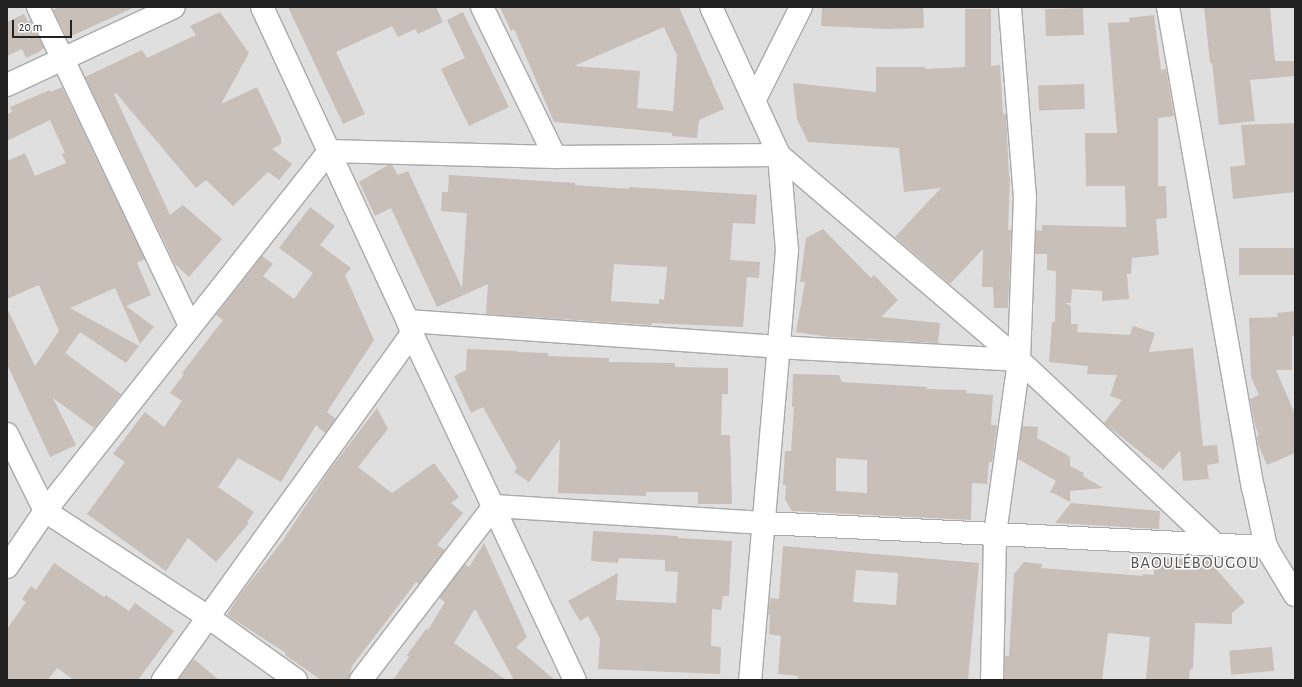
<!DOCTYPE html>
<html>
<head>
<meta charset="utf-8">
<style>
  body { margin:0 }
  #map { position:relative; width:1302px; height:687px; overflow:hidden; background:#f2efe9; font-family:"Alegreya Sans",sans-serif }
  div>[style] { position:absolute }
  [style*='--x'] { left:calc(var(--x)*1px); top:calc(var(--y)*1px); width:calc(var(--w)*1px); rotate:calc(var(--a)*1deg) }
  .residential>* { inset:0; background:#e0dfdf; transform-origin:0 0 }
  .building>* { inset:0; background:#c7bfb8; transform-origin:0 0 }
  .roads { filter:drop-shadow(1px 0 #a9a9a9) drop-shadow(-1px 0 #a9a9a9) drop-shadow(0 1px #a9a9a9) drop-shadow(0 -1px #a9a9a9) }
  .minor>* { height:22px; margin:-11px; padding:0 11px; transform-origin:11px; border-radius:11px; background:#fff }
  .tertiary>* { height:22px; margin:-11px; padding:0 11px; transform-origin:11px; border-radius:11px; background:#fff }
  span { translate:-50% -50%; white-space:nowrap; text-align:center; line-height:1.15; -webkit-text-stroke:3px #fff; paint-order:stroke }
  .quarter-label { font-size:17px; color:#555; letter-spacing:1px }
  .frame { position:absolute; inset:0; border:8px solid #222; pointer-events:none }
  .scale { position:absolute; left:12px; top:20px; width:60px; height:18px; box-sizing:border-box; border:2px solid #222; border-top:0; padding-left:5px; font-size:12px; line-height:14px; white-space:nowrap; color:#222; -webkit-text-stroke:3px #fff; paint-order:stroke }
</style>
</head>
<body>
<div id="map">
  <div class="residential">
    <i style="left:7px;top:7px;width:1288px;height:673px"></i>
  </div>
  <div class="building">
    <i style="clip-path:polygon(59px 7px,135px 7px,67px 38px,53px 10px)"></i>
    <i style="clip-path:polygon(288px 7px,436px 7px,443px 22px,418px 34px,415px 29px,398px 37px,392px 26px,336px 52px,365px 114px,343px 124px)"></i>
    <i style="clip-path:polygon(evenodd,500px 7px,679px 7px,724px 109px,699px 120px,697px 138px,672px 136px,672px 133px,554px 122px,514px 29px,511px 31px,500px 7px,664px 27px,677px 56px,673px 111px,637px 108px,640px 71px,574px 66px,664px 27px)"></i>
    <i style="clip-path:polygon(822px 7px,923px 7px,924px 28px,888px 29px,821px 26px)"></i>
    <i style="clip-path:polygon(1204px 7px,1270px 7px,1275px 61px,1295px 61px,1295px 76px,1250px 80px,1255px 121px,1219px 125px,1212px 63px,1210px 63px)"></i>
    <i style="left:1083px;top:8px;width:27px;height:38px;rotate:88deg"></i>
    <i style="clip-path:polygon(965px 9px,991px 9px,991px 66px,1000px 65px,1003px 114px,1006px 114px,1009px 177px,1010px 177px,1008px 230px,1011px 230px,1008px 308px,994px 308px,993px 287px,982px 287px,983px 249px,950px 284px,895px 237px,941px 188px,904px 192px,899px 148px,808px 142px,797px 119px,793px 83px,876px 92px,876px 67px,925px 67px,925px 69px,965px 67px)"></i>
    <i style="clip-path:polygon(220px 12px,249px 53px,221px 104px,257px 87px,281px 138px,281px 144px,272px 149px,292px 164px,279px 180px,268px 172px,233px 206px,206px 180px,196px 188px,116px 93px,114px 94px,170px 215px,183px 205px,222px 239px,189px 277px,175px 264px,85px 77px,142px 50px,147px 58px,196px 35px,190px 26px)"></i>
    <i style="clip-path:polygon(463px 12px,509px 107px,469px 126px,441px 69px,465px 58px,447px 20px)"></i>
    <i style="clip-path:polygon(24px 14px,28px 22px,30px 20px,44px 48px,41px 50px,41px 51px,26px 58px,22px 49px,7px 56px,7px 22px)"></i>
    <i style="clip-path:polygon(1154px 15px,1161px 70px,1166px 69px,1174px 116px,1158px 118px,1158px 186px,1166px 186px,1167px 218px,1156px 219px,1159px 255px,1132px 258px,1131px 274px,1127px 274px,1129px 299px,1102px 301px,1102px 291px,1072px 289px,1071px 303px,1065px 303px,1071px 306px,1071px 324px,1078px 324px,1077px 332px,1130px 335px,1133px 326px,1155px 333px,1149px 352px,1193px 348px,1203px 446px,1217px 445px,1219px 463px,1207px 465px,1209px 479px,1183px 481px,1180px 450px,1163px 470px,1104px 423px,1122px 400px,1110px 396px,1117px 375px,1087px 374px,1088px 366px,1049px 362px,1052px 322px,1055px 322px,1056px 271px,1047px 270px,1047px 254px,1035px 254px,1036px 230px,1042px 231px,1042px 225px,1126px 227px,1125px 186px,1086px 186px,1085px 133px,1117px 133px,1108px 23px,1130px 22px,1129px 18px)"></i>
    <i style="left:1084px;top:84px;width:25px;height:46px;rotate:88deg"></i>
    <i style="clip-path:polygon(62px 87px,145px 259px,137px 263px,151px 295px,126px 306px,154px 327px,140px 344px,115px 288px,70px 308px,139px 346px,126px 363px,80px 332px,65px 353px,121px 394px,94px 428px,53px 398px,76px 445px,50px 457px,7px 364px,7px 308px,35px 366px,59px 331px,39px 285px,7px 299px,7px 161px,25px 153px,35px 176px,66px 163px,62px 154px,65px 153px,50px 120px,7px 141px,7px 114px,12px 112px,10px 107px,50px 90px,51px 92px)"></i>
    <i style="clip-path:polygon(1295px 123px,1295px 192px,1233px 199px,1230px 167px,1245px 165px,1241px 125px)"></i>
    <i style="clip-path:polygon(evenodd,388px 165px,392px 165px,398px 175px,408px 171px,462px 288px,467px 213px,441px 211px,442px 192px,448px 192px,449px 175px,575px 183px,575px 185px,629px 189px,629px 187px,757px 195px,755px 224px,733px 223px,730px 260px,760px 262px,759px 278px,747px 277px,743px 327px,652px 323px,652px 325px,486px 314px,488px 284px,437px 307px,391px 208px,375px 216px,359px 182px,388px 165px,614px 264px,667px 267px,664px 300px,659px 299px,659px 304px,611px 301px,614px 264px)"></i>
    <i style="clip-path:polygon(310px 207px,335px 226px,320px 245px,351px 268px,345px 275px,374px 340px,327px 412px,336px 419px,325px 433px,316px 425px,281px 482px,238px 458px,218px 487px,254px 512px,247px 522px,249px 523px,216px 562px,188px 538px,166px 571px,87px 514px,125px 462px,113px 454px,145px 412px,164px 427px,182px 401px,170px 393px,184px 374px,182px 373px,223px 320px,216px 315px,262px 256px,273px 264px,263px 276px,294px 299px,313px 273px,279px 248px)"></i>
    <i style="clip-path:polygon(823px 229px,871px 278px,874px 275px,898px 300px,881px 317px,940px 323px,938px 343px,830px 337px,796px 332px,805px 282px,800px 282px,806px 238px)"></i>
    <i style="left:1295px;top:248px;width:27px;height:56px;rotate:90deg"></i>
    <i style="clip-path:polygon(1295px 311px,1295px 335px,1292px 336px,1292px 370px,1276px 370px,1295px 414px,1295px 453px,1267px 465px,1258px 444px,1257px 436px,1259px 435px,1255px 425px,1250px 399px,1259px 395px,1251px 377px,1249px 318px,1278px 317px,1277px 313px)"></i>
    <i style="clip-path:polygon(467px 349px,517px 351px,517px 352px,548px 353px,548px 356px,609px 358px,609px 362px,675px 363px,675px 367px,728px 368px,728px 394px,722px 394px,721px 435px,730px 435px,732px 504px,698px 504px,698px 492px,646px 492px,646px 496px,558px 493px,560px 439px,529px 482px,514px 472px,517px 468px,483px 407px,471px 413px,454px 376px,466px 370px)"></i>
    <i style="clip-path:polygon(evenodd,793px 374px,839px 375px,842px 382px,927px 387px,926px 389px,967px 390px,966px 393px,993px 395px,991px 425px,997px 425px,992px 462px,989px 462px,987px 484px,972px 483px,971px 520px,792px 511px,785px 499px,786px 485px,783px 485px,785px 451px,791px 451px,794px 407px,792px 407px,793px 374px,836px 458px,867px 460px,867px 493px,836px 491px,836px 458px)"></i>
    <i style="clip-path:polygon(377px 408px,388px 429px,358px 467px,392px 493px,434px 463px,459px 497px,451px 503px,463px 513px,437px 545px,445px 550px,419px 584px,416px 582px,379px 631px,352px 666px,349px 680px,321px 680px,285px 655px,286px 653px,227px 615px,239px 596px,283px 540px,328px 472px)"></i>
    <i style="clip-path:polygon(1022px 426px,1038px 427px,1037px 438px,1069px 456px,1065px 463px,1070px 456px,1070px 466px,1084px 473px,1083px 476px,1103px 488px,1070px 491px,1070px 502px,1053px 493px,1050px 493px,1056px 481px,1018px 459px)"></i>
    <i style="clip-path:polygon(1071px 503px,1160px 511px,1159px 529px,1055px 523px)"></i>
    <i style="clip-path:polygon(593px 531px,678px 536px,678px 538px,732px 541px,729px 596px,723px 596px,721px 610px,712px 609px,711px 646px,721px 647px,720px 674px,598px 669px,600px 639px,588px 616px,580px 621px,568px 601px,618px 573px,616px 600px,676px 603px,678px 572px,665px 571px,665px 560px,619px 558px,618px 563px,591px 561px)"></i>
    <i style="clip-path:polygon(484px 543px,527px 637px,516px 647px,555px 680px,514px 680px,475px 609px,454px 643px,506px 680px,393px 680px,409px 657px,407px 655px,426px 629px,428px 630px,445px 602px,439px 598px,465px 564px,469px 567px)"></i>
    <i style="clip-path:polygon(evenodd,783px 546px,979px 563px,968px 680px,798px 680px,798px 676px,778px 674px,781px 636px,769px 634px,770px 615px,768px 615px,770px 598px,779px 599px,783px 546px,856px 570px,898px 573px,896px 605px,853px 602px,856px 570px)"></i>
    <i style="clip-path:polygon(1154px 558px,1208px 560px,1245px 602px,1232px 613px,1232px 624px,1195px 623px,1193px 669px,1190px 669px,1189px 680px,1146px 680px,1150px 637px,1108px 633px,1102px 680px,1004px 680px,1005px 656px,1009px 656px,1014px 574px,1024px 562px,1042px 564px,1041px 568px,1143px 576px,1143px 574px,1154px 575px)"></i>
    <i style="clip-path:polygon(54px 563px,104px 597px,106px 595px,129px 611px,135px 603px,174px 631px,138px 680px,74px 680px,57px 668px,48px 680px,7px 680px,7px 629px,26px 602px,22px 599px,31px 586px,36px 590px)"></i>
    <i style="left:1272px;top:647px;width:24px;height:43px;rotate:85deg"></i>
    <i style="clip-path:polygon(194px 659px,219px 680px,178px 680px)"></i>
  </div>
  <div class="roads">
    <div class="minor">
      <i style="--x:38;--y:7;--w:352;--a:64.5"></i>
      <i style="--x:482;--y:7;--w:167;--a:64"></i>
      <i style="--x:711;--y:7;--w:163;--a:65.3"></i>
      <i style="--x:779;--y:155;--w:95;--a:85.2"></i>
      <i style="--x:787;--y:250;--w:432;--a:94.9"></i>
      <i style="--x:1168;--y:7;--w:487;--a:80"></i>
      <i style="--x:1253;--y:487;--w:61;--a:77.8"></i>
      <i style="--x:1266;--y:547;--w:56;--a:58.9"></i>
      <i style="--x:7;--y:85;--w:184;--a:-25"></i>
      <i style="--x:755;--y:99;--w:103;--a:-63.4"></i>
      <i style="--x:408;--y:321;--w:371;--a:4"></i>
      <i style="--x:778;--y:347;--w:241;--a:3.1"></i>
      <i style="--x:7;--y:434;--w:86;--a:63.7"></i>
      <i style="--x:45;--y:511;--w:194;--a:33"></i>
      <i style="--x:208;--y:617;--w:108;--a:35.6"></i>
      <i style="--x:7;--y:567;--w:68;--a:-55.8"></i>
      <i style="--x:45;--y:511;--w:459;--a:-51.7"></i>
      <i style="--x:329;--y:151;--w:226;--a:1.5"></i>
      <i style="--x:555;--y:157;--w:224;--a:-0.5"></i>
      <i style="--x:779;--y:155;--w:316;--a:40.5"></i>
      <i style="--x:1019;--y:360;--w:269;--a:43.2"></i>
      <i style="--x:163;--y:680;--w:426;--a:-54.3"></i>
      <i style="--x:361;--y:680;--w:219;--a:-52.6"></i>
      <i style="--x:494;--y:506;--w:271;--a:3.6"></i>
      <i style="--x:764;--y:523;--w:503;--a:2.74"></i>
      <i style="--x:992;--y:680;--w:146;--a:-88.8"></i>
      <i style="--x:995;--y:534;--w:176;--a:-82.1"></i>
      <i style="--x:1019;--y:360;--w:162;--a:-87.9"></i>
      <i style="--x:1025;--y:198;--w:192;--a:-94.5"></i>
    </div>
    <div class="tertiary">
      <i style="--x:262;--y:7;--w:346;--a:65.1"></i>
      <i style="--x:408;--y:321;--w:14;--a:73"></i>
      <i style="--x:412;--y:334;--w:382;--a:64.8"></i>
    </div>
  </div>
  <div class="quarter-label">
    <span style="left:1195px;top:563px">BAOULÉBOUGOU</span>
  </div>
  <div class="frame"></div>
  <div class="scale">20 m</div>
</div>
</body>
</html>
